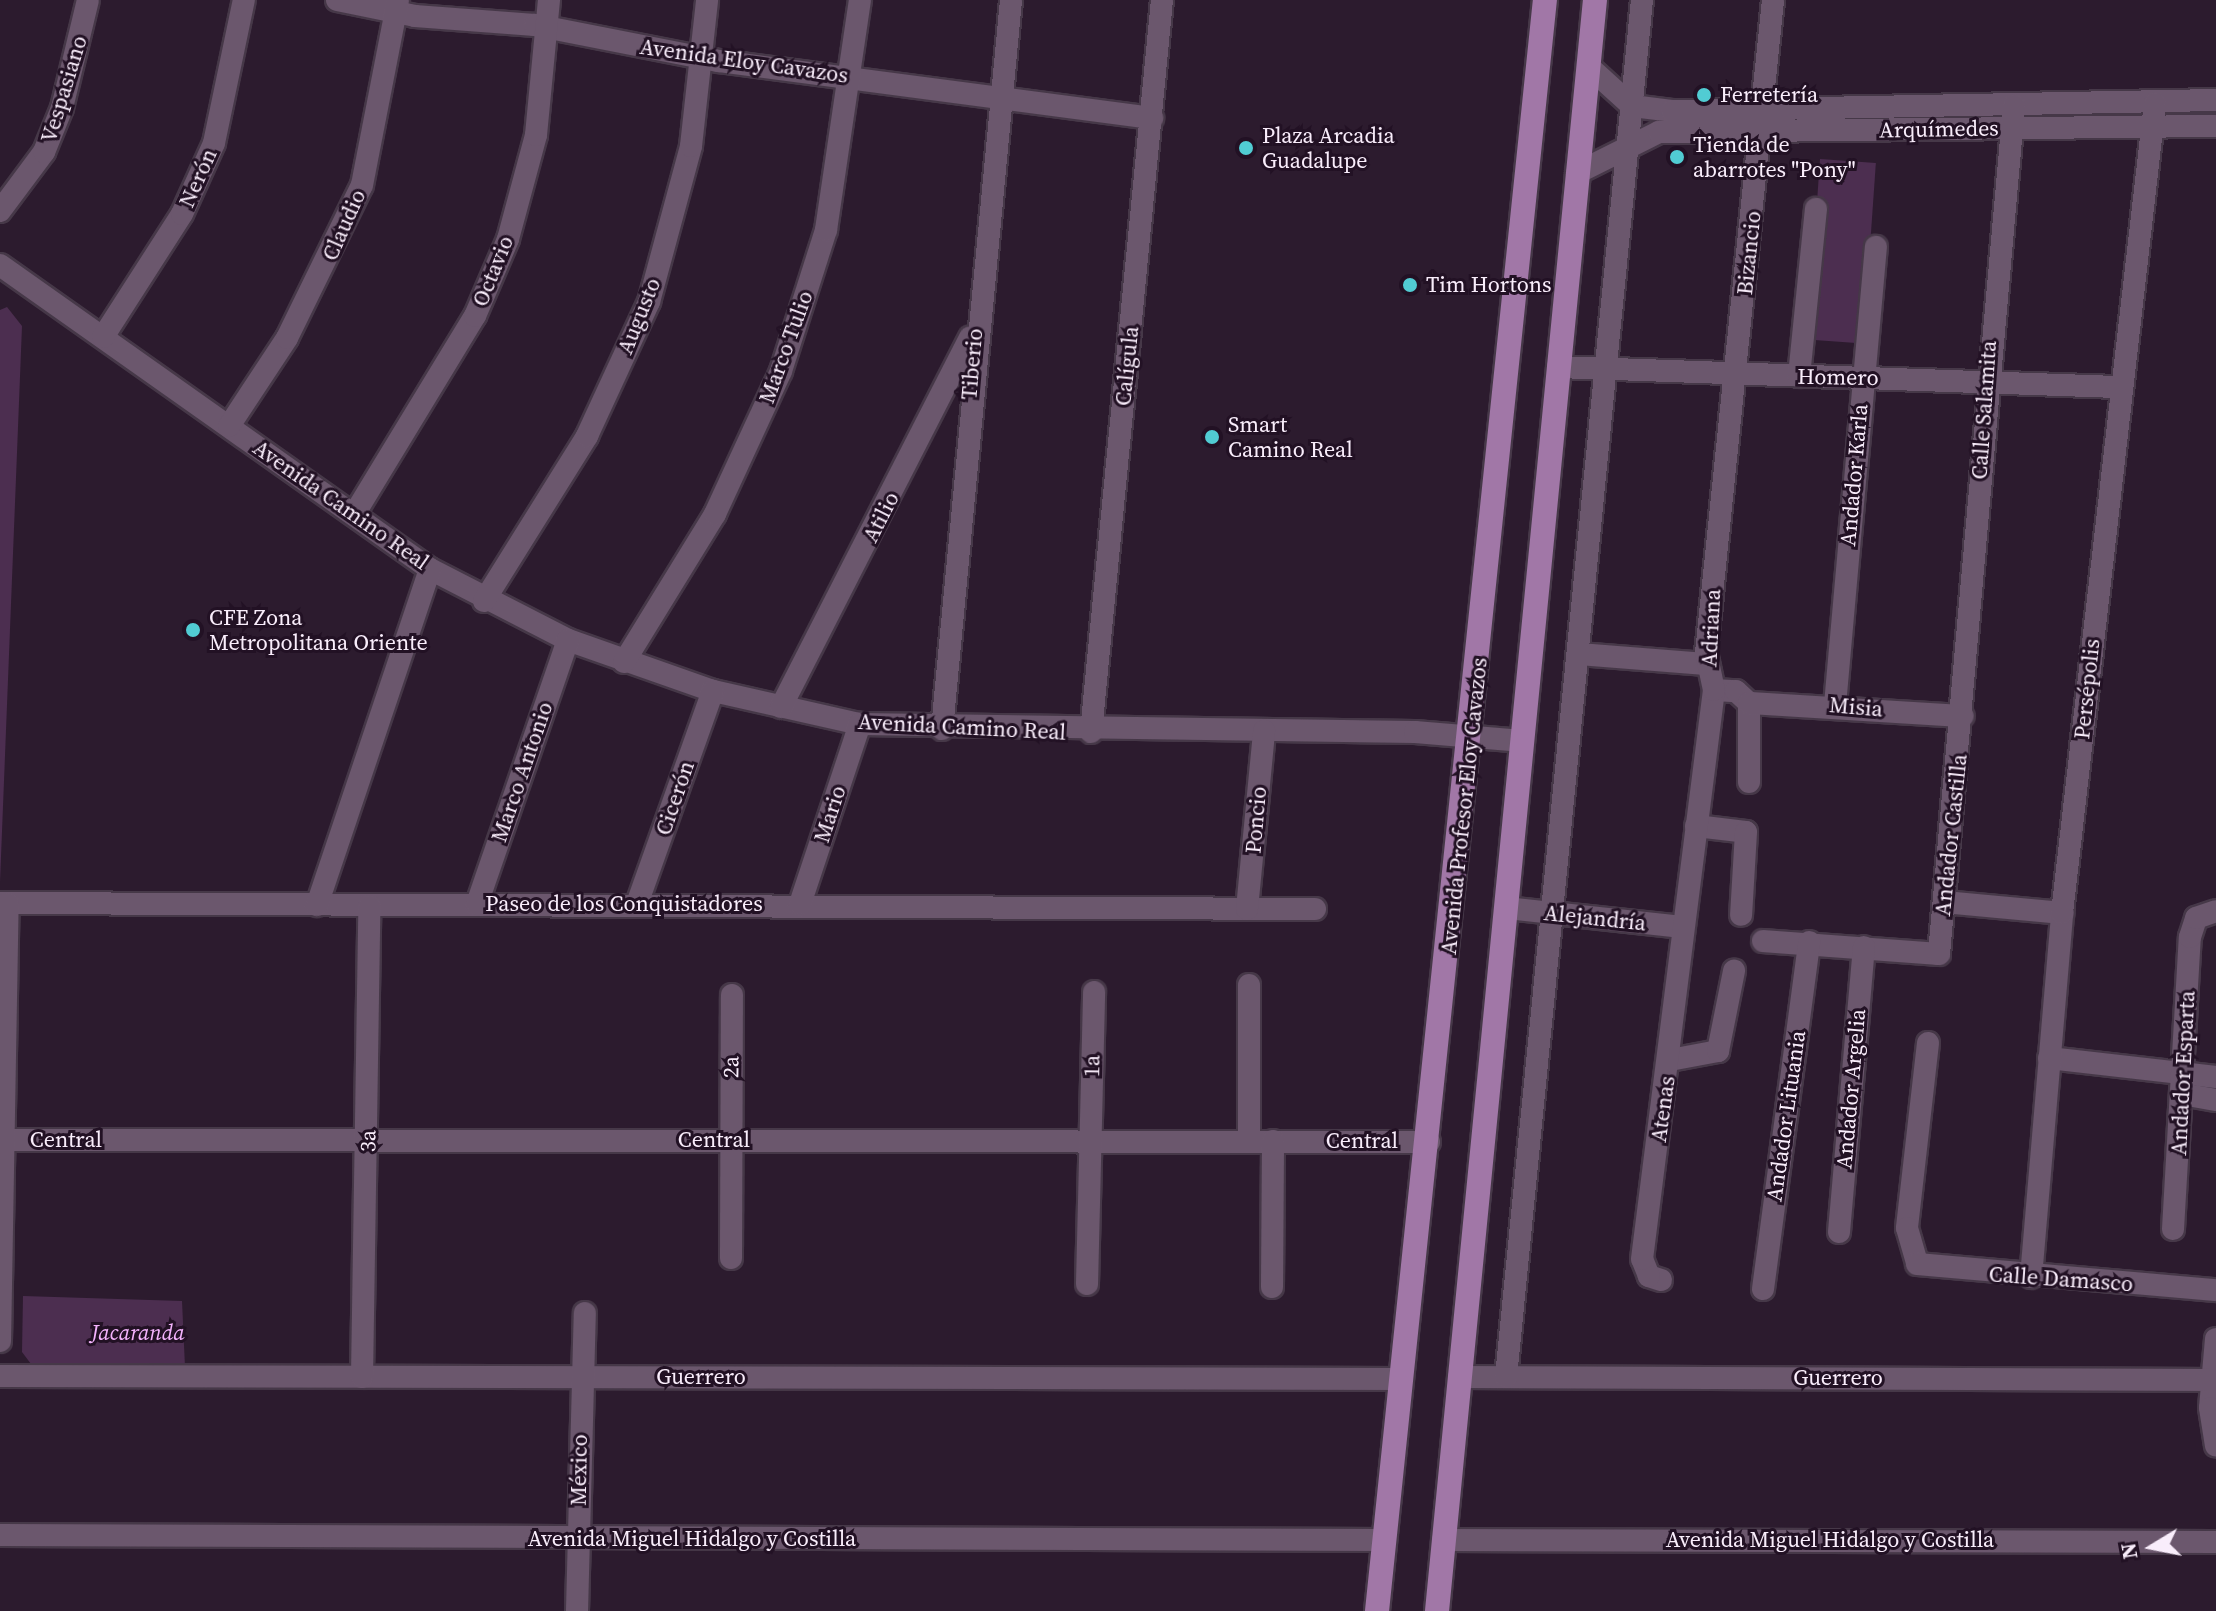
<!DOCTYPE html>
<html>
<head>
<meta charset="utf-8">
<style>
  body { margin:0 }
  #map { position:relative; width:2216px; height:1611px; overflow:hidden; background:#2c1b2e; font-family:"Source Serif 4",serif }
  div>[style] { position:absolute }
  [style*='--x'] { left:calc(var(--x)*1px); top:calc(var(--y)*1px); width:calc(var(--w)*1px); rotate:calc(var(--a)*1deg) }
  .green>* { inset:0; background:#4c2e50; transform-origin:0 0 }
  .roads { filter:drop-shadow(2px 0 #463848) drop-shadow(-2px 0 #463848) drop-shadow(0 2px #463848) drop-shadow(0 -2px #463848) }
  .minor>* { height:22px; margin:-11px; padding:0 11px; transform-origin:11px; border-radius:11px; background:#6b576d }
  .major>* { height:24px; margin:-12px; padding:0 12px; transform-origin:12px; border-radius:12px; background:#a177a7 }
  .dots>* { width:22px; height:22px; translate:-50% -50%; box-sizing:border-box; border:4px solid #221124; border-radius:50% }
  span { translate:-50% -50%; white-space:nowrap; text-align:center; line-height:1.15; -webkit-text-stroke:6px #221124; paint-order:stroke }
  .street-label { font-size:22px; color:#f9edfb }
  .poi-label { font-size:22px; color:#f9edfb }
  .left { translate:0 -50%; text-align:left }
  .park-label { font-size:22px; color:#f4b3fd; font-style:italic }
  .north { position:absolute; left:2112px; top:1507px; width:80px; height:80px; -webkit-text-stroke:6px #221124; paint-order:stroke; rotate:260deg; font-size:22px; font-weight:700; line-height:32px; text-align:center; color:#f9edfb }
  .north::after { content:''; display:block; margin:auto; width:28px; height:36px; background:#f9edfb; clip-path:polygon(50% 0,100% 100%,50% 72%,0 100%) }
</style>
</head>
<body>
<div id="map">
  <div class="green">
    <i style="left:1820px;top:159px;width:56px;height:181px;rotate:4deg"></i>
    <i style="clip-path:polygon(7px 307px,22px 326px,0 882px,0 310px)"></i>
    <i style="clip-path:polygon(23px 1296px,182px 1301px,185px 1367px,31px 1364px,22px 1352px)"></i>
  </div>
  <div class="roads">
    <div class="minor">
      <i style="--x:337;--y:0;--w:80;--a:11.6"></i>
      <i style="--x:415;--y:16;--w:120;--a:4.3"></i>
      <i style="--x:535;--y:25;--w:187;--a:11.1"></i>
      <i style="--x:719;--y:61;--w:437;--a:7.5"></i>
      <i style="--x:1588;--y:66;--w:59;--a:42.3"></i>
      <i style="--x:1632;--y:106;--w:40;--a:7.1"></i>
      <i style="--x:1672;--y:111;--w:544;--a:-1.16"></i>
      <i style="--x:1577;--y:173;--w:92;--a:-26.6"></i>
      <i style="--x:1659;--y:132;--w:557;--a:-0.62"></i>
      <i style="--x:0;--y:211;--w:74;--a:-53.3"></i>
      <i style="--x:44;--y:152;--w:48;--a:-67.8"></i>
      <i style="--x:62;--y:108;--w:111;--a:-76.5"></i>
      <i style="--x:0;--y:265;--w:527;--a:35.26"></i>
      <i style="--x:430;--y:569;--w:155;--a:27.2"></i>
      <i style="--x:568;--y:640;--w:154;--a:19.4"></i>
      <i style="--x:713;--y:691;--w:151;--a:12.7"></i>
      <i style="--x:860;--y:724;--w:555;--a:0.83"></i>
      <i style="--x:1415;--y:732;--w:108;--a:4.8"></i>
      <i style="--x:103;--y:337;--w:146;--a:-57.3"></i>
      <i style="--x:182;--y:214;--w:78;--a:-65.7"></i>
      <i style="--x:214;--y:143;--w:146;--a:-78.2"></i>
      <i style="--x:1558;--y:367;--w:560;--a:2.05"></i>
      <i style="--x:1799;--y:376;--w:168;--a:-84.2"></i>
      <i style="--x:229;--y:426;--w:105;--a:-56.6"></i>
      <i style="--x:287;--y:338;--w:170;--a:-63.9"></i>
      <i style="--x:362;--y:185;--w:188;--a:-79"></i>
      <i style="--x:355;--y:513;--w:231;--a:-58.7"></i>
      <i style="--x:475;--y:316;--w:84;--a:-66.8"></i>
      <i style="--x:508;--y:239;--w:108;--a:-74.9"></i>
      <i style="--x:536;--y:135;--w:136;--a:-84.5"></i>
      <i style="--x:484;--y:601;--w:195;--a:-58"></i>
      <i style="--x:587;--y:436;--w:148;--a:-65.2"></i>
      <i style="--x:649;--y:302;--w:162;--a:-74.9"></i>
      <i style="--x:691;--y:146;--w:147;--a:-83.7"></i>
      <i style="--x:1579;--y:654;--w:127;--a:4.5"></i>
      <i style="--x:624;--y:662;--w:174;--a:-58.4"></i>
      <i style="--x:715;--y:514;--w:157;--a:-65.2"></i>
      <i style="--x:781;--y:371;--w:148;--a:-72.3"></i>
      <i style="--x:826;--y:230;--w:232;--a:-81.6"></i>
      <i style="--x:1714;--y:690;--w:22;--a:3"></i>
      <i style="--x:1736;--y:691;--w:18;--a:43"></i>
      <i style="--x:1749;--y:703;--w:79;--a:90"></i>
      <i style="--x:1749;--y:703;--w:214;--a:3.5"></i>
      <i style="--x:1835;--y:705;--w:460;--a:-84.9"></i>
      <i style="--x:781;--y:707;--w:415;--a:-62.9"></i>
      <i style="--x:942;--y:729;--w:732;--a:-84.59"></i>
      <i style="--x:1091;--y:732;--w:735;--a:-84.46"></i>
      <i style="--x:1696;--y:826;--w:50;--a:6.8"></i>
      <i style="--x:1746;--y:832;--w:83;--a:93.4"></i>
      <i style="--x:1944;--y:902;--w:119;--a:5.3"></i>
      <i style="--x:0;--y:903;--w:1315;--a:0.26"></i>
      <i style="--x:477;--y:904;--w:279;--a:-71"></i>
      <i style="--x:637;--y:904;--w:226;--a:-70.4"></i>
      <i style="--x:800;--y:904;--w:190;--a:-71.6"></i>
      <i style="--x:317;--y:905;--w:354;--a:-71.4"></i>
      <i style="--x:1507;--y:908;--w:177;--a:6.2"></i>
      <i style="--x:1247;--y:909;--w:179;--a:-84.5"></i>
      <i style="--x:1763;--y:941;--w:176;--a:4.2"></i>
      <i style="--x:1939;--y:954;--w:852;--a:-84.95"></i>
      <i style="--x:1249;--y:985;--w:156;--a:90"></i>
      <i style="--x:1928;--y:1043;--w:186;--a:96.5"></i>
      <i style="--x:1907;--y:1228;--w:37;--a:74"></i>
      <i style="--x:1917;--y:1264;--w:300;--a:5"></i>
      <i style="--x:2049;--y:1058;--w:168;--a:6.5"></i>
      <i style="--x:1670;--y:1060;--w:49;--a:-10.6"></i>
      <i style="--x:1718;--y:1051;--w:82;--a:-78.7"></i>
      <i style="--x:2182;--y:1094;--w:35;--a:10"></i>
      <i style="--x:0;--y:1140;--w:1429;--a:0.08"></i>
      <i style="--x:2173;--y:1229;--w:292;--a:-86.7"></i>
      <i style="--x:2190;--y:937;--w:20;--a:-72"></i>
      <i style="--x:2196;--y:918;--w:21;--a:-19"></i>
      <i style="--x:1839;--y:1232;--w:286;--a:-85"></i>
      <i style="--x:731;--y:1258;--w:263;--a:-89.8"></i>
      <i style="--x:2031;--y:1277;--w:365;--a:-85.1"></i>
      <i style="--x:2062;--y:913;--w:815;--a:-83.45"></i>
      <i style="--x:1661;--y:1280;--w:13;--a:-162"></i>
      <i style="--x:1649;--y:1276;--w:18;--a:-112"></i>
      <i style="--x:1642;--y:1259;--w:574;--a:-82.79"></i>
      <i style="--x:1714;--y:690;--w:38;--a:-102"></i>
      <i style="--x:1706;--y:653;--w:656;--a:-84.14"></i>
      <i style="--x:1087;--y:1284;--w:292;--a:-88.6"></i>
      <i style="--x:1272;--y:1287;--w:146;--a:-89.6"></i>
      <i style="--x:1763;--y:1289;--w:350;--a:-82.4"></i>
      <i style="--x:2216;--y:1339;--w:69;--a:95"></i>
      <i style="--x:2210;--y:1408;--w:38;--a:81"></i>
      <i style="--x:0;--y:1341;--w:438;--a:-89"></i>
      <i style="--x:0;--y:1376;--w:1401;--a:0.12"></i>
      <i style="--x:362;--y:1377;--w:471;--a:-89.1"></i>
      <i style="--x:1459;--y:1377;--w:757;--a:0.23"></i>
      <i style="--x:1506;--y:1377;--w:1384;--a:-84.36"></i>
      <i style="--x:0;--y:1535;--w:1384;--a:0.21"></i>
      <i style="--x:1443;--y:1540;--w:773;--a:0.15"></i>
      <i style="--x:577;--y:1611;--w:298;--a:-88.5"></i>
    </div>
    <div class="major">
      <i style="--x:1377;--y:1611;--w:1620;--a:-84.05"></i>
      <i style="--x:1437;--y:1611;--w:1619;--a:-84.4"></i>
    </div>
  </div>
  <div class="dots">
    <i style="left:1704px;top:95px;background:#51ccd3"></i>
    <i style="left:1246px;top:148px;background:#51ccd3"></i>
    <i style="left:1677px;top:157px;background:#51ccd3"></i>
    <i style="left:1410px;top:285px;background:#51ccd3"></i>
    <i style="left:1212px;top:437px;background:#51ccd3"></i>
    <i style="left:193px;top:630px;background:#51ccd3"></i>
  </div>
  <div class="street-label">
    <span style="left:744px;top:61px;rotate:8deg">Avenida Eloy Cavazos</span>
    <span style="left:64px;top:89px;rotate:-73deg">Vespasiano</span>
    <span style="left:1939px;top:129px;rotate:-1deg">Arquímedes</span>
    <span style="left:198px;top:178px;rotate:-66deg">Nerón</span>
    <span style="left:344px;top:225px;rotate:-66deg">Claudio</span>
    <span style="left:1749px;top:253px;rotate:-84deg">Bizancio</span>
    <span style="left:493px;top:271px;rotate:-68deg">Octavio</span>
    <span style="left:639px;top:316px;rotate:-68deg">Augusto</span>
    <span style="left:786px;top:347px;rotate:-70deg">Marco Tulio</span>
    <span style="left:972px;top:364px;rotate:-85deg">Tiberio</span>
    <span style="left:1127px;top:366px;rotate:-84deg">Calígula</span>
    <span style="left:1838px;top:377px;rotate:1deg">Homero</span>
    <span style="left:1984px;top:410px;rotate:-86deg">Calle Salamita</span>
    <span style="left:1854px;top:475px;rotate:-85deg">Andador Karla</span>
    <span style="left:341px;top:505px;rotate:35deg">Avenida Camino Real</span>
    <span style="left:881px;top:517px;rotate:-63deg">Atilio</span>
    <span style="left:1711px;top:628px;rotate:-87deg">Adriana</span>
    <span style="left:2087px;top:689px;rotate:-84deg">Persépolis</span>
    <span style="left:1856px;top:707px;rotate:5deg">Misia</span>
    <span style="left:962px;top:727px;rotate:3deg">Avenida Camino Real</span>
    <span style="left:522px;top:772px;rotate:-71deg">Marco Antonio</span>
    <span style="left:675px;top:798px;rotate:-71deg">Cicerón</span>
    <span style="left:1464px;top:806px;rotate:-84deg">Avenida Profesor Eloy Cavazos</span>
    <span style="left:830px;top:814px;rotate:-72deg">Mario</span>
    <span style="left:1256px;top:820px;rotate:-85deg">Poncio</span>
    <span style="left:1951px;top:835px;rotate:-84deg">Andador Castilla</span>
    <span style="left:624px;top:904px">Paseo de los Conquistadores</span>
    <span style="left:1595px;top:918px;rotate:6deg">Alejandría</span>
    <span style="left:1092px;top:1066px;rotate:-89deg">1a</span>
    <span style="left:731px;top:1067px;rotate:-89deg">2a</span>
    <span style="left:2183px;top:1073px;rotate:-87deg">Andador Esparta</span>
    <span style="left:1851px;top:1089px;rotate:-85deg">Andador Argelia</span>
    <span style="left:1663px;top:1109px;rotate:-82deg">Atenas</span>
    <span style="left:1786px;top:1116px;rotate:-82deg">Andador Lituania</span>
    <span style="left:66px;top:1140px">Central</span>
    <span style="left:714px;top:1140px">Central</span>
    <span style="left:368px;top:1141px;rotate:-89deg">3a</span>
    <span style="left:1362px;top:1141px">Central</span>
    <span style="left:2061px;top:1279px;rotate:4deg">Calle Damasco</span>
    <span style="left:701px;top:1377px">Guerrero</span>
    <span style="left:1838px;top:1378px">Guerrero</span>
    <span style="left:579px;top:1470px;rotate:-89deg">México</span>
    <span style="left:692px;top:1539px">Avenida Miguel Hidalgo y Costilla</span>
    <span style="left:1830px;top:1540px">Avenida Miguel Hidalgo y Costilla</span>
  </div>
  <div class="poi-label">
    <span class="left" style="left:1720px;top:95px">Ferretería</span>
    <span class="left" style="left:1262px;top:148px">Plaza Arcadia<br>Guadalupe</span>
    <span class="left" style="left:1693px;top:157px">Tienda de<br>abarrotes "Pony"</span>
    <span class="left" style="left:1426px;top:285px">Tim Hortons</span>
    <span class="left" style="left:1228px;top:437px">Smart<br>Camino Real</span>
    <span class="left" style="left:209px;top:630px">CFE Zona<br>Metropolitana Oriente</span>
  </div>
  <div class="park-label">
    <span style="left:138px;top:1333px">Jacaranda</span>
  </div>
  <div class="north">N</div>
</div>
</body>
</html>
